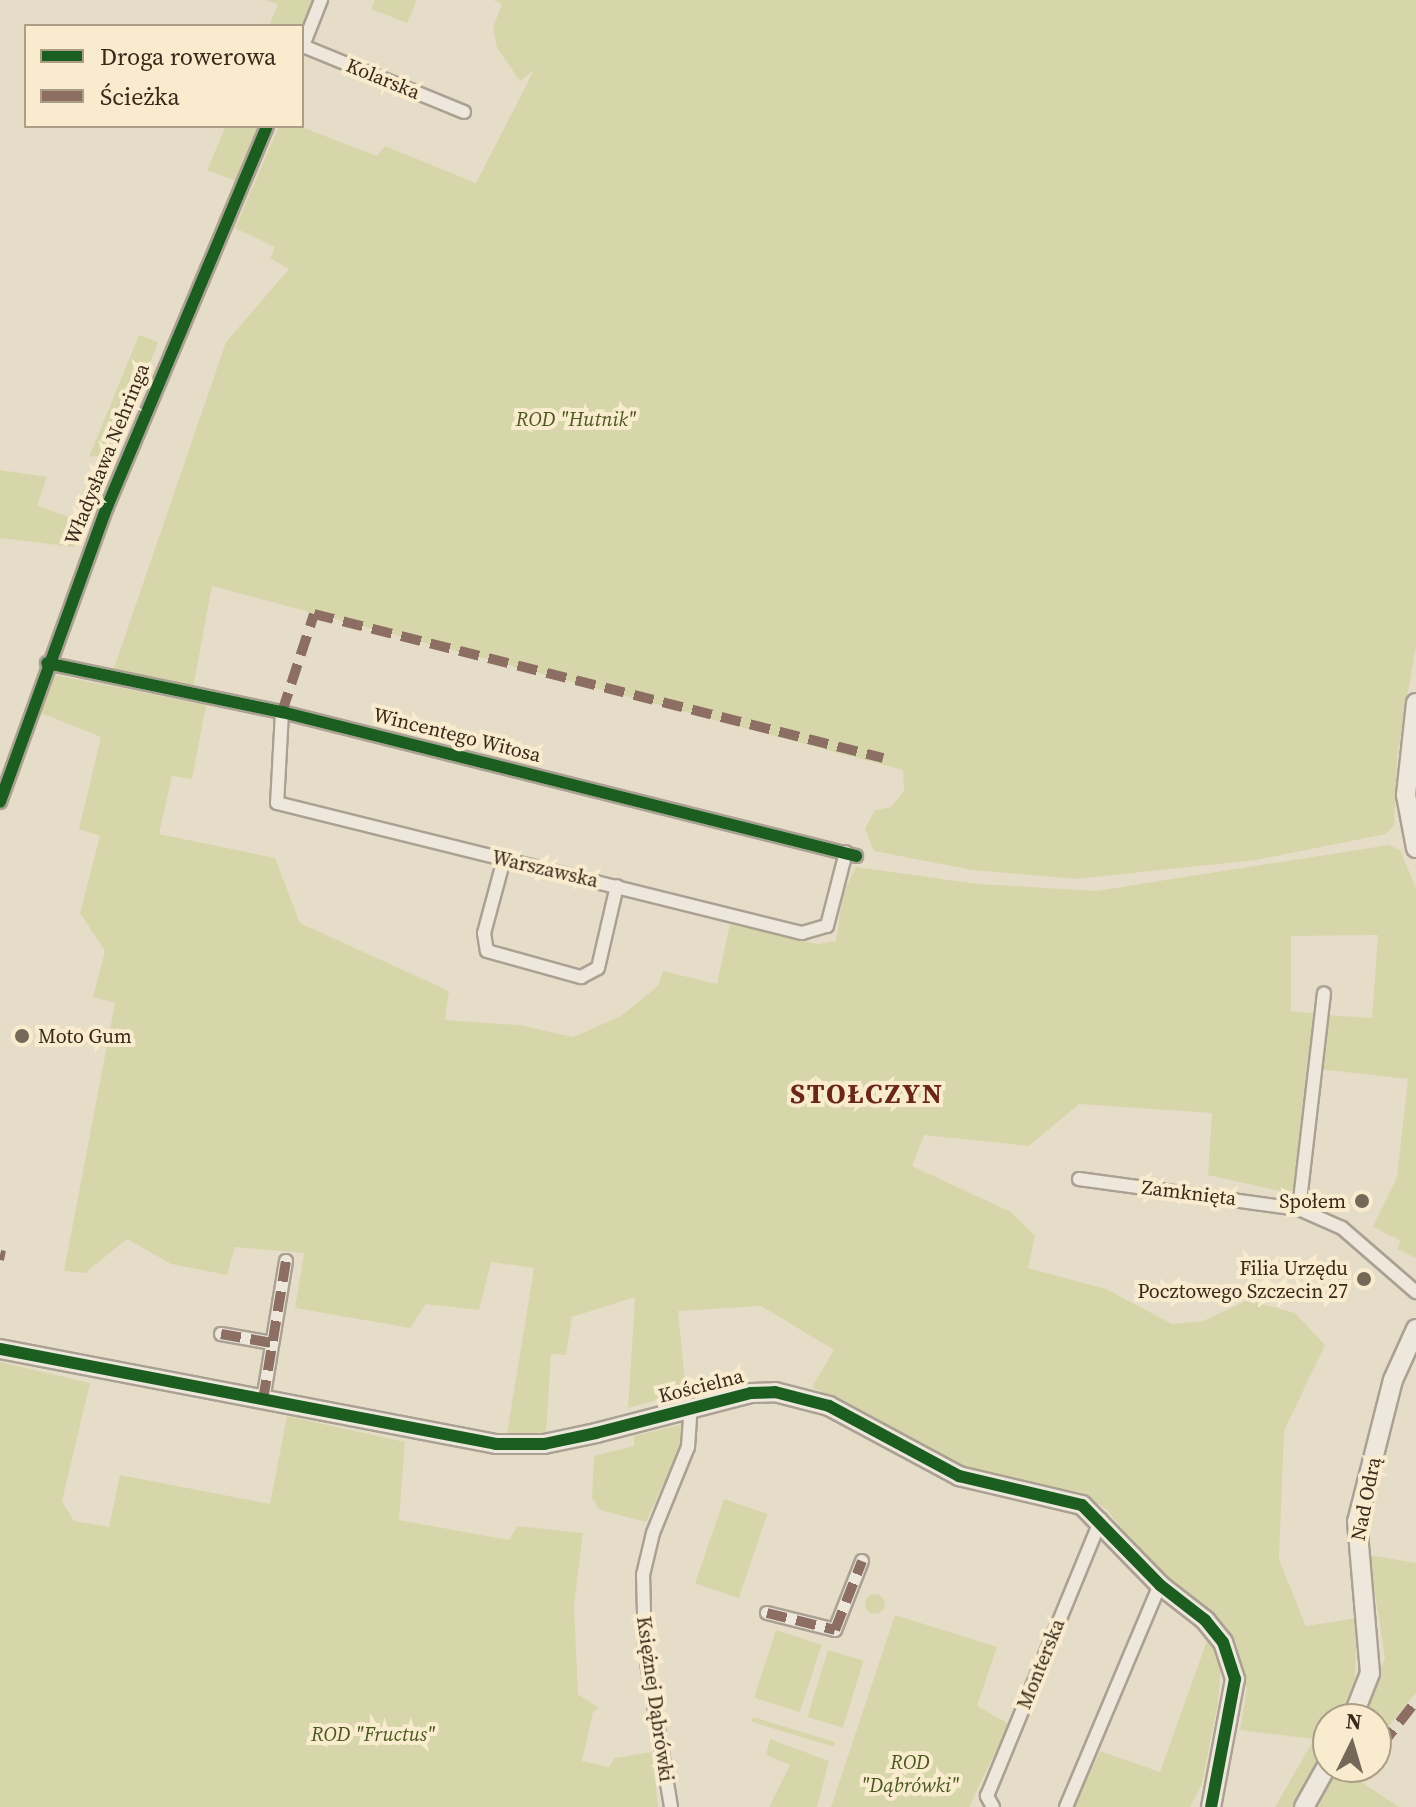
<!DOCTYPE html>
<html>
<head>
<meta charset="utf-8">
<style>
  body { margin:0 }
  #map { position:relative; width:1416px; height:1807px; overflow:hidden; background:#e6ddc9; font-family:"Source Serif 4",serif }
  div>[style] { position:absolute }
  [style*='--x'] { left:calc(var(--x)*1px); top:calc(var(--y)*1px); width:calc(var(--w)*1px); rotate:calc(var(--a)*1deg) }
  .green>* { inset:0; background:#d7d6aa; transform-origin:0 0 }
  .round { border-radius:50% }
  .roads { filter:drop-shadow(2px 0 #aaa193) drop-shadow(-2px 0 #aaa193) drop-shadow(0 2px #aaa193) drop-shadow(0 -2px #aaa193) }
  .street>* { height:12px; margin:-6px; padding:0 6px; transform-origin:6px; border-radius:6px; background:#ede7dc }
  .secondary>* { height:18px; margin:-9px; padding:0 9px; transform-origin:9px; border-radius:9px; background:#ede7dc }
  .quiet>* { height:10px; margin-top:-5px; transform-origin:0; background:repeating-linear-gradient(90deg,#8d6e63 0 20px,transparent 0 30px) }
  .cycleway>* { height:12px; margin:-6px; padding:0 6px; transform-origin:6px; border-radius:6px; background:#1b5e20 }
  .dots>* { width:22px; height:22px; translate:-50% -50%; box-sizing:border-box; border:4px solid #f8ebce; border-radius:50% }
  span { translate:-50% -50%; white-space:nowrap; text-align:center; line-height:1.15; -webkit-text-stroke:8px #f8ebce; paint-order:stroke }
  .street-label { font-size:20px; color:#39291b }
  .park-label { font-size:20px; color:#4b581f; font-style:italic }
  .poi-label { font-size:20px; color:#39291b }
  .left { translate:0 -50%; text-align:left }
  .right { translate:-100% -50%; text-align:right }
  .district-label { font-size:28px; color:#6a2616; font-weight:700; letter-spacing:2px }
  .legend { position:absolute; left:24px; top:24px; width:280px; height:104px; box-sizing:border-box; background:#f8ebce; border:2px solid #ac9d86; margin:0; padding:10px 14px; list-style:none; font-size:24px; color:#39291b }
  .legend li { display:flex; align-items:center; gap:16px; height:40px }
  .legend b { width:40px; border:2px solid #ac9d86 }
  .north { position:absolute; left:1312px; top:1703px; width:80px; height:80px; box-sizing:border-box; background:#f8ebce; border:2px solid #ac9d86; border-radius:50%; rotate:5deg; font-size:22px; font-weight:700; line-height:32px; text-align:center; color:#39291b }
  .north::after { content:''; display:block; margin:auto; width:28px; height:36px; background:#766858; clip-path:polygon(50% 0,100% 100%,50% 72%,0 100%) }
</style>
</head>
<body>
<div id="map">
  <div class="green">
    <i style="clip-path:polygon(265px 0,313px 0,302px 26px,269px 26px,278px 4px)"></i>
    <i style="clip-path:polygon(375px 0,417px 0,407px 23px,371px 9px)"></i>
    <i style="clip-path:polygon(493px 0,1416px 0,1416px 645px,1397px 758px,1394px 825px,1386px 834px,1256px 860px,1075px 879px,972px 870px,874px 851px,865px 829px,875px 810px,891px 807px,904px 791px,903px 770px,212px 586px,193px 688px,113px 671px,226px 342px,289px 269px,270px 258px,275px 247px,235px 228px,279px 126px,299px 126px,377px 156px,385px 146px,476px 183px,534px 70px,520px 81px,497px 48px,493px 27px,502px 4px)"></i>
    <i style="clip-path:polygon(226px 126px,260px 126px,236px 181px,207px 170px)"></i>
    <i style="clip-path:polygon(139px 335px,158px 342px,155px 351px,112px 454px,89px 457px)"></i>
    <i style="clip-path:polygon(0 470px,47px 477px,37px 505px,82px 522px,74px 547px,0 538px)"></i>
    <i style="clip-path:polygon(50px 674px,206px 705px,192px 779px,172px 776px,159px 834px,275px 858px,300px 923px,449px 991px,445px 1020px,519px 1025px,573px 1037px,621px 1016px,658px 986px,663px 971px,717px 984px,730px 924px,817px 944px,836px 941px,843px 893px,856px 867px,978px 884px,1096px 891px,1389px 845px,1400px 850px,1416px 888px,1416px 1258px,1397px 1249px,1401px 1241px,1373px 1227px,1397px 1177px,1408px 1079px,1318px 1069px,1326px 1015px,1372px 1018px,1378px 935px,1291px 936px,1291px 1011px,1317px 1014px,1296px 1188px,1289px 1193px,1208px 1175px,1212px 1113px,1079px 1104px,1029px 1146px,924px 1135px,912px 1166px,1011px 1212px,1035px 1236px,1028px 1268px,1106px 1289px,1172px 1324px,1203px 1321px,1248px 1300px,1295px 1313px,1325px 1345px,1284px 1431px,1279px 1560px,1306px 1626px,1357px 1618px,1361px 1645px,1356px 1647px,1355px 1683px,1338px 1719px,1328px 1719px,1328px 1742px,1294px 1807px,1275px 1807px,1314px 1739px,1240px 1730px,1247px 1688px,1225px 1627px,1141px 1553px,1107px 1510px,1080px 1492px,987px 1477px,960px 1467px,812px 1387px,834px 1350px,761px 1306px,678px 1311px,686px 1392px,628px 1408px,635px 1297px,572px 1317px,566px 1355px,551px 1354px,546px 1433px,507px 1434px,534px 1268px,491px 1262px,479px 1310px,426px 1304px,410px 1328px,295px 1308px,304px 1253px,235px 1247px,227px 1275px,171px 1264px,127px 1239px,85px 1273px,64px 1271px,115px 1003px,93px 997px,105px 951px,80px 913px,100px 836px,79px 829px,101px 737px,36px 711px)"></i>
    <i style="clip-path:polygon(0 1362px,90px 1383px,62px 1501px,74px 1521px,109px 1527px,120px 1475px,270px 1504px,287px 1416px,405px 1442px,399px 1520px,509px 1540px,517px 1526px,583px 1533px,574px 1606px,578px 1694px,599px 1708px,593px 1712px,582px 1761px,609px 1767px,614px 1758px,652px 1752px,658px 1807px,0 1807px)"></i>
    <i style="clip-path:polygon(679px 1425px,684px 1428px,682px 1443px,646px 1522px,600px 1510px,592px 1498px,594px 1456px,634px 1446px,634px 1436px)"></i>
    <i style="left:724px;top:1499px;width:46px;height:89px;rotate:19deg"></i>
    <i style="clip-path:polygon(1369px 1555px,1416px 1563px,1416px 1693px,1376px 1741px,1376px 1719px,1362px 1719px,1385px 1658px)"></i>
    <i class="round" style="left:865px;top:1594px;width:20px;height:20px"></i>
    <i style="clip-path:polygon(895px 1615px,997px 1647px,977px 1706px,1009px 1724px,969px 1807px,831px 1807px)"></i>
    <i style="left:776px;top:1630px;width:48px;height:71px;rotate:18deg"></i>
    <i style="clip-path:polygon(1208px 1638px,1221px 1664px,1218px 1703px,1202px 1784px,1190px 1807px,1074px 1807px,1100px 1751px,1160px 1772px)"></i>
    <i style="left:828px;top:1650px;width:37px;height:70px;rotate:17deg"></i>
    <i style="left:753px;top:1717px;width:86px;height:5px;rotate:17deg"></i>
    <i style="clip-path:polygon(770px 1739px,829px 1761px,817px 1807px,769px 1807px,790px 1765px,766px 1755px)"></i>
    <i style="clip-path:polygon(1338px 1767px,1349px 1767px,1355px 1778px,1399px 1807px,1314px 1807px)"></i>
  </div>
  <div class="roads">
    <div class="street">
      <i style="--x:303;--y:46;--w:174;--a:22.3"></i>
      <i style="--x:302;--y:48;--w:52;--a:-68.4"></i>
      <i style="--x:47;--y:663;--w:240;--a:11.8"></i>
      <i style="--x:282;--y:712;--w:592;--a:14.08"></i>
      <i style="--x:282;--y:712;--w:91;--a:93.1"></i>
      <i style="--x:277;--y:803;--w:541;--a:13.91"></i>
      <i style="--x:802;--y:933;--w:26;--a:-16"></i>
      <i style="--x:827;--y:926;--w:76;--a:-75.6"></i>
      <i style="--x:0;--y:802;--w:314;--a:-70.1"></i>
      <i style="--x:107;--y:507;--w:413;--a:-67.2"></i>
      <i style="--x:504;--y:859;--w:77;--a:105.1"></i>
      <i style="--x:484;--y:933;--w:18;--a:81"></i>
      <i style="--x:487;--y:951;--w:98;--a:15.5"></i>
      <i style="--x:581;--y:977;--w:19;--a:-28"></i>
      <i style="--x:598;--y:968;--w:84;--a:-77"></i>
      <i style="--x:1079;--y:1179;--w:222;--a:7.8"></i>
      <i style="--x:1299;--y:1209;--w:47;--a:23.8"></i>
      <i style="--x:1342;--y:1228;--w:98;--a:40.9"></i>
      <i style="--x:1299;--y:1209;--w:217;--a:-83.4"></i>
      <i style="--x:221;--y:1334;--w:52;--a:10"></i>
      <i style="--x:263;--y:1400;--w:141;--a:-80.6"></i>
      <i style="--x:767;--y:1613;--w:70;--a:14"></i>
      <i style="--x:835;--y:1630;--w:74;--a:-68.6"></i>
      <i style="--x:671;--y:1807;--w:159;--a:-99.4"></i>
      <i style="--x:645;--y:1650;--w:75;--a:-91.5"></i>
      <i style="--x:643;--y:1575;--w:43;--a:-76.6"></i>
      <i style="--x:653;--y:1533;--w:93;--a:-67.9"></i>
      <i style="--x:688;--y:1447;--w:39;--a:-86"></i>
      <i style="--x:993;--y:1807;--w:13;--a:-119"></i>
      <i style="--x:987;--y:1796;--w:299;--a:-67.6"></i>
      <i style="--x:1066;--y:1807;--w:241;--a:-67.1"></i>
    </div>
    <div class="secondary">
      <i style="--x:1416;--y:703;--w:93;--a:96.2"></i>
      <i style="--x:1406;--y:795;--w:54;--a:79.3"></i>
      <i style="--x:0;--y:1349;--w:505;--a:10.84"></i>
      <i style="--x:496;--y:1444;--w:48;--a:0"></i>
      <i style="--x:544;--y:1444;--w:53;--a:-11.9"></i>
      <i style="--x:596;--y:1433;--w:160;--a:-14.5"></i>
      <i style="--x:751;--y:1393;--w:24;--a:-2"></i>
      <i style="--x:775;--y:1392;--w:56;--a:14.5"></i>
      <i style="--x:829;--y:1406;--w:148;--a:28.3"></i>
      <i style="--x:959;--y:1476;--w:126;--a:13.3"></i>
      <i style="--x:1082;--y:1505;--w:112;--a:45.7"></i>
      <i style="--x:1160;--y:1585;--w:57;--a:37.9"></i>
      <i style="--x:1205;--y:1620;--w:28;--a:51"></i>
      <i style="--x:1223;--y:1642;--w:39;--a:72"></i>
      <i style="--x:1235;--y:1679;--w:130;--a:100.6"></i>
      <i style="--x:1352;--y:1719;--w:49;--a:-68.6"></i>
      <i style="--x:1370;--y:1673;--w:152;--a:-94.9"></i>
      <i style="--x:1357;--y:1522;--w:146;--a:-75.8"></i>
      <i style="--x:1393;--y:1380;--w:56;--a:-65.7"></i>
      <i style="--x:1304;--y:1807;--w:49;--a:-60.8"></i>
    </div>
  </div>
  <div class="quiet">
    <i style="--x:282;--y:712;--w:103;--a:-71.9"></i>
    <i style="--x:314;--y:614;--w:587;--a:14.2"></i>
    <i style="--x:0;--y:1255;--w:5;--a:11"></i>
    <i style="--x:221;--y:1334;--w:52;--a:10"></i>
    <i style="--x:263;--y:1400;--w:141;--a:-80.6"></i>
    <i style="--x:767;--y:1613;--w:70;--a:14"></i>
    <i style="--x:835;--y:1630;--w:74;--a:-68.6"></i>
    <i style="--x:1381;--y:1746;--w:57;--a:-52.1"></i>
  </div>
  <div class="cycleway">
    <i style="--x:47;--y:663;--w:240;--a:11.8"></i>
    <i style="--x:282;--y:712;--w:592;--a:14.08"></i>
    <i style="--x:0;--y:802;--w:314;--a:-70.1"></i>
    <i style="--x:107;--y:507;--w:413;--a:-67.2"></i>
    <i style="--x:0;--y:1349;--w:505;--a:10.84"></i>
    <i style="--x:496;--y:1444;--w:48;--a:0"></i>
    <i style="--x:544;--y:1444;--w:53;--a:-11.9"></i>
    <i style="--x:596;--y:1433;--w:160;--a:-14.5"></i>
    <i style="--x:751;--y:1393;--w:24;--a:-2"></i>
    <i style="--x:775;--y:1392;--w:56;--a:14.5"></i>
    <i style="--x:829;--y:1406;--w:148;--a:28.3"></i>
    <i style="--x:959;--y:1476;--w:126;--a:13.3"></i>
    <i style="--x:1082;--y:1505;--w:112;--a:45.7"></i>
    <i style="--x:1160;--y:1585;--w:57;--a:37.9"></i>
    <i style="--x:1205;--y:1620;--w:28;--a:51"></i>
    <i style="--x:1223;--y:1642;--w:39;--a:72"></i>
    <i style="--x:1235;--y:1679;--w:130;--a:100.6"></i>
  </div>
  <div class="dots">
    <i style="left:22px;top:1036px;background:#766858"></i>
    <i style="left:1362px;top:1201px;background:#766858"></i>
    <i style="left:1364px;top:1279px;background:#766858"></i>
  </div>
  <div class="street-label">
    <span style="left:383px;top:79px;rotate:22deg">Kolarska</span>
    <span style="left:107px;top:454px;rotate:-68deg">Władysława Nehringa</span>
    <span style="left:457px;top:735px;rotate:14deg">Wincentego Witosa</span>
    <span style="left:545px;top:869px;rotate:13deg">Warszawska</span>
    <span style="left:1189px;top:1193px;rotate:7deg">Zamknięta</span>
    <span style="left:701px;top:1386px;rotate:-14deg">Kościelna</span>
    <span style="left:1366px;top:1499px;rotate:-79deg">Nad Odrą</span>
    <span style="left:1041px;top:1664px;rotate:-68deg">Monterska</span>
    <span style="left:655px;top:1699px;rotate:82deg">Księżnej Dąbrówki</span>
  </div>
  <div class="park-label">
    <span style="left:576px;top:419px">ROD "Hutnik"</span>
    <span style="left:373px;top:1734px">ROD "Fructus"</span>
    <span style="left:910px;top:1774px">ROD<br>"Dąbrówki"</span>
  </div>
  <div class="poi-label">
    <span class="left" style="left:38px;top:1036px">Moto Gum</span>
    <span class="right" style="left:1346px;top:1201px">Społem</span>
    <span class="right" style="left:1348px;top:1280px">Filia Urzędu<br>Pocztowego Szczecin 27</span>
  </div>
  <div class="district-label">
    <span style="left:867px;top:1093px">STOŁCZYN</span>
  </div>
  <ul class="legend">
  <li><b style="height:10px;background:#1b5e20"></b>Droga rowerowa</li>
  <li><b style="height:10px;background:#8d6e63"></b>Ścieżka</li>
  </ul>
  <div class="north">N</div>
</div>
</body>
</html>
